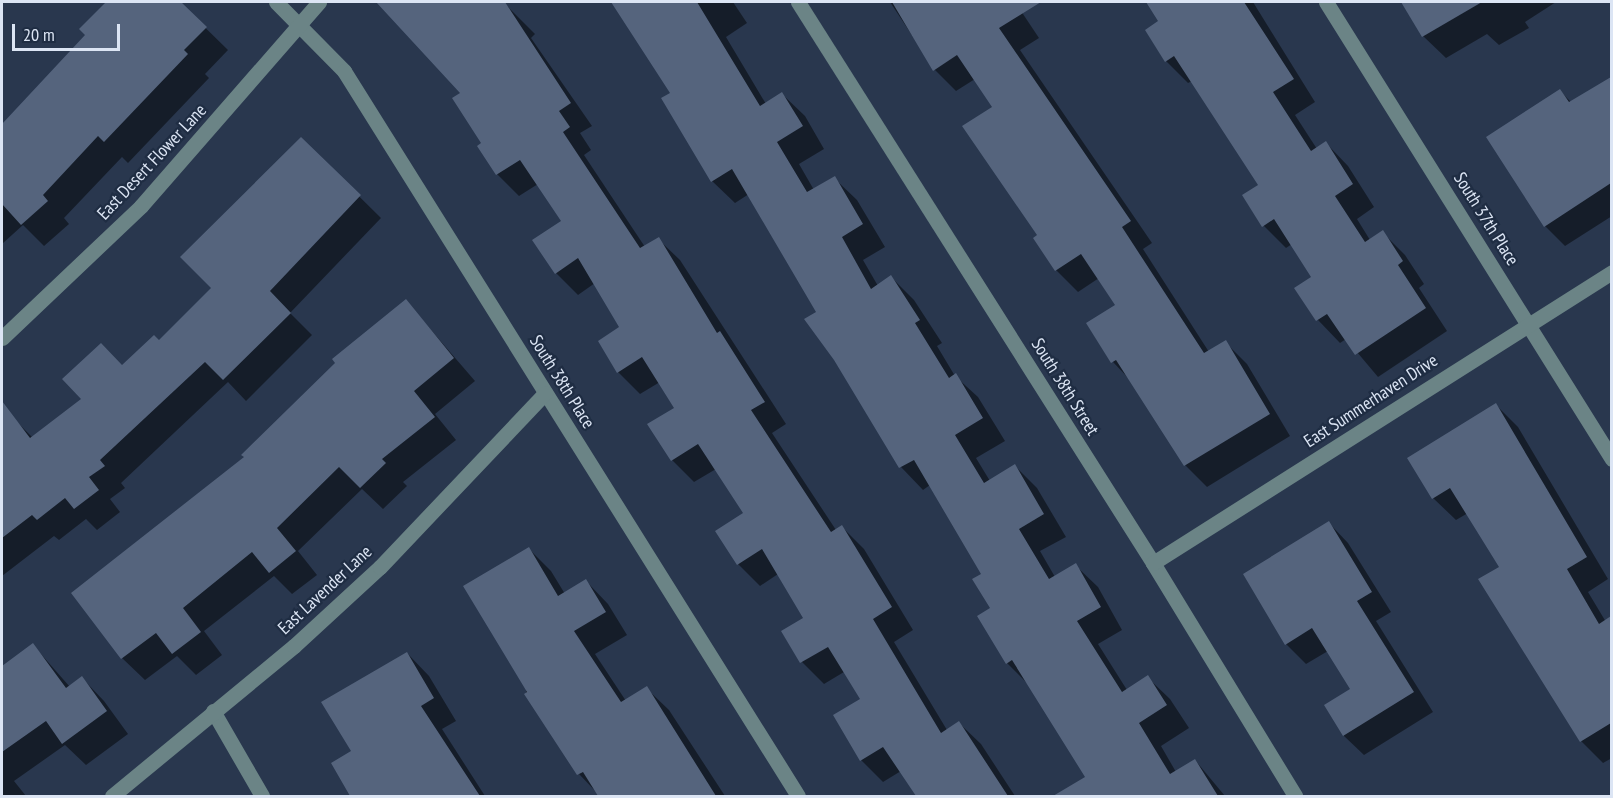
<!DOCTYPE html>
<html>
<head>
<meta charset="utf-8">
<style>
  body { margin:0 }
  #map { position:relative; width:1613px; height:798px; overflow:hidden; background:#29374e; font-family:"PT Sans Narrow",sans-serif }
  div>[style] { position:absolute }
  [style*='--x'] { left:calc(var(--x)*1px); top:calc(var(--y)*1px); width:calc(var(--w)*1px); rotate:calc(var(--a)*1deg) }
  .shadow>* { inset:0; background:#0007 }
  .building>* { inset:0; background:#55647d }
  .minor>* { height:15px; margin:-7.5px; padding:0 7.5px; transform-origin:7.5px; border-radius:7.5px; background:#6b8486 }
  span { translate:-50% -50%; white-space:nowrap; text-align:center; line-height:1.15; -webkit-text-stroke:4.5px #1f2d43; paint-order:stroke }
  .street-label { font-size:18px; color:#dce5f4 }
  .frame { position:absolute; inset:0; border:3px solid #dce5f4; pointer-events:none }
  .scale { position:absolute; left:12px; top:24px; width:108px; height:27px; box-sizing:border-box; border:3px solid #dce5f4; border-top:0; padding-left:8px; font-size:18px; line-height:21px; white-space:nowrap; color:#dce5f4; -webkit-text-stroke:4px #1f2d43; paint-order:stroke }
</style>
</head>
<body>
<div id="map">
  <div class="shadow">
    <i style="clip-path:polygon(108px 2px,179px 2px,228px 50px,205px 74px,209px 78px,128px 163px,122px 157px,64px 218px,69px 224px,44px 246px,23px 225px,2px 244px,2px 126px,87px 35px,81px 29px)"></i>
    <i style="clip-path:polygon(401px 2px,503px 2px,535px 34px,531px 38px,592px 126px,580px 133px,591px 150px,584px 155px,645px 247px,658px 239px,680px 260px,786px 424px,772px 433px,836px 530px,842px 527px,864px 549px,913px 630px,894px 642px,947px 730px,959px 723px,981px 744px,1015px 796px,917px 796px,901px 771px,883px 782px,861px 760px,862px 700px,844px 672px,824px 684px,802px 662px,783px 632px,805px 619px,778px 574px,760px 586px,738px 564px,745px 514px,716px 469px,694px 482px,672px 460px,650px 425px,676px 408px,660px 382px,640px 394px,618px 372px,621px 328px,595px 283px,578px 295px,556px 273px,563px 222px,538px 184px,519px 196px,497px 174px,479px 147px,483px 144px,462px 93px,389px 13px)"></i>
    <i style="clip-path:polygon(613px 2px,733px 2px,747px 23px,726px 37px,766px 104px,782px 94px,805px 116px,824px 149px,799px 164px,814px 190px,834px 178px,857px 200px,885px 247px,863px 260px,878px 286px,891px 277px,914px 300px,942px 343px,937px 346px,955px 376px,978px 397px,1005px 441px,976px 458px,990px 481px,1015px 466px,1037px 488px,1066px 537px,1040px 551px,1055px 577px,1075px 565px,1098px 587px,1122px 630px,1098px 644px,1127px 690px,1147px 677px,1170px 699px,1189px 728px,1161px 746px,1176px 772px,1195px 760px,1225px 796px,1090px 796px,1081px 781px,1087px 778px,1029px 685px,1007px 663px,983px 575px,930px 485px,923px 490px,901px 467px,835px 359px,818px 312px,749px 194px,735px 203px,712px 181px,673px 93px)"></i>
    <i style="clip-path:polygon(890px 2px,1015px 2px,1039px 38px,1020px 50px,1152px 243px,1143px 249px,1209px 352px,1225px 342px,1247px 364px,1290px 436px,1207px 487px,1185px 465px,1131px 381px,1113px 362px,1088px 323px,1117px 305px,1099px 278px,1078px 292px,1056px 270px,1035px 239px,1039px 235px,994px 108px,975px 79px,956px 91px,935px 70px)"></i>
    <i style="clip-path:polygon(1147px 2px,1253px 2px,1315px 102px,1295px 115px,1317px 149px,1326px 143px,1348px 166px,1374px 207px,1357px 219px,1370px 240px,1382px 232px,1405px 255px,1424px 284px,1419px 288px,1447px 331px,1378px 377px,1346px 339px,1340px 343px,1318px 320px,1296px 288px,1313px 278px,1292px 244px,1286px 248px,1264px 226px,1260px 185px,1192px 81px,1188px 83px,1166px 61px,1160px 22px)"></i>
    <i style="clip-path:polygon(1403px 2px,1556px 2px,1525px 22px,1529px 28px,1499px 45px,1487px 34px,1446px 58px,1423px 36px)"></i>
    <i style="clip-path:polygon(1612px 78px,1612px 216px,1565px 246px,1545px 226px,1560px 91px,1571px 102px)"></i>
    <i style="clip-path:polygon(301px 139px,381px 218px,290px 313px,312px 335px,246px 401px,228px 382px,121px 483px,125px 488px,110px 499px,120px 512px,97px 530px,86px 519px,59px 540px,54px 536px,2px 576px,2px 426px,13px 418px,33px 438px,159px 342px,213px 288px)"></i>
    <i style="clip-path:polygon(406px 301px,475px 381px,435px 414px,456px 440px,403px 482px,407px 486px,383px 509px,362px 489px,298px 551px,317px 575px,292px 594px,274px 576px,204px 631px,222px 655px,196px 675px,177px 656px,145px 680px,122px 658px,246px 457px)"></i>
    <i style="clip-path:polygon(1496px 405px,1518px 427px,1608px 579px,1588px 592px,1606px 622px,1612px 621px,1612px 758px,1603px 763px,1581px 741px,1501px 567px,1468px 513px,1456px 520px,1433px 498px)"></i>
    <i style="clip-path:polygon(1329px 523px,1348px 543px,1391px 612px,1376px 621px,1433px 712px,1364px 755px,1344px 736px,1326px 705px,1352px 689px,1328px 651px,1306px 664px,1286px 644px)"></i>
    <i style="clip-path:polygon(529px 549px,551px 571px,565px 594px,586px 581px,608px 604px,627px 635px,595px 654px,626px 701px,646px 688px,669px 710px,725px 796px,600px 796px,579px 774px,526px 695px)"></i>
    <i style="clip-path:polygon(33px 645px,70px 687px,82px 678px,104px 701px,128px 734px,86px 765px,65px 745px,14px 781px,26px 796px,2px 796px,2px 668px)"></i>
    <i style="clip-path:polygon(407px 653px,429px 676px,456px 721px,442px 729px,485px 796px,352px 796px,333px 764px,353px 752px)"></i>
  </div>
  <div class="building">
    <i style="clip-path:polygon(106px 2px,181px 2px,207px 27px,184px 50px,188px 54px,104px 142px,98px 136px,43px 195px,48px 201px,21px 225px,2px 204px,2px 124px,85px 35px,79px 29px)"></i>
    <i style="clip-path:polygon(376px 2px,505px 2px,571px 103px,559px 111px,570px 127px,563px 132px,640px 248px,659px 237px,717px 333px,720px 331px,765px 402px,751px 410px,831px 532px,842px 525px,892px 607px,873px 619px,941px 733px,959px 721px,1008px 796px,916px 796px,883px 747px,860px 761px,833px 715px,860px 699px,828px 647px,800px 663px,781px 631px,803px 618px,762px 549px,737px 565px,715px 531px,743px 513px,698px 444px,671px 461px,647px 424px,674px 408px,642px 357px,617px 373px,598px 341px,619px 327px,578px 258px,555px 274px,532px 240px,561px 221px,520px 160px,496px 175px,477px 146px,481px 143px,452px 98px,460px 93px)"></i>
    <i style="clip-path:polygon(611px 2px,697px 2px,760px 106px,782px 92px,803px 126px,777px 142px,807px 192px,835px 176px,863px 224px,842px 237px,871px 289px,891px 275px,920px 320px,915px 323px,949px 378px,956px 373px,983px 418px,955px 435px,984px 483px,1015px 464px,1044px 514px,1019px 529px,1049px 579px,1076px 563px,1101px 607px,1077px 621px,1122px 692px,1148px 675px,1167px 705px,1139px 723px,1170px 774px,1195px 759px,1218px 796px,1053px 796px,1085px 777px,1012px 660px,1006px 664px,977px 616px,990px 608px,972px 579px,981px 574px,914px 460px,899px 468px,834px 360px,804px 319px,816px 312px,732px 169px,711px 182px,661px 98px,670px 93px)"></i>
    <i style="clip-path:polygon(892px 2px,1041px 2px,999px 28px,1131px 221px,1122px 227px,1204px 353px,1226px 340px,1270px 414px,1184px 466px,1116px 360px,1111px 363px,1086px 323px,1115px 305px,1081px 254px,1055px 271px,1033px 238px,1037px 235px,962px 126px,992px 107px,957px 55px,933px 71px)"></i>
    <i style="clip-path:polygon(1146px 2px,1244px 2px,1294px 79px,1273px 92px,1311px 151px,1326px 141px,1353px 184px,1335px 196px,1365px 242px,1383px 230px,1403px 261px,1398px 265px,1426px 308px,1355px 355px,1327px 314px,1316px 321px,1294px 288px,1311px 277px,1274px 219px,1262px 227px,1242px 195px,1258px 185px,1174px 56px,1165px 62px,1145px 30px,1158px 21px)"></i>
    <i style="clip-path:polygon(1401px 2px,1482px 2px,1422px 37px)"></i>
    <i style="clip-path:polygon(1611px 77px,1611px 183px,1544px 227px,1486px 137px,1560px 89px,1569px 102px)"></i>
    <i style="clip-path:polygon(301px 137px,361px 195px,270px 291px,291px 313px,223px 380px,205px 362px,100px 460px,105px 466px,89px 477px,99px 490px,74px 509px,65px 498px,37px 520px,32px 515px,2px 538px,2px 401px,30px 438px,81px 399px,62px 379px,101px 343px,122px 365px,154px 335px,159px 340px,211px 288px,180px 257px)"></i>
    <i style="clip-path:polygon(406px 299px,454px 358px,414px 391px,435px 417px,382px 459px,386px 463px,360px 488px,339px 467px,277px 528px,296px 551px,269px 573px,252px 552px,183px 608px,201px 632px,172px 654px,156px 633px,121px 659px,71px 593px,244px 457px,241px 455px,335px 363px,332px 359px)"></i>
    <i style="clip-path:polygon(1496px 403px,1587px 557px,1567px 569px,1599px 624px,1611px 616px,1611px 723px,1580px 742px,1478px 579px,1499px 567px,1450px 488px,1432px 499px,1407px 458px)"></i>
    <i style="clip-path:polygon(1329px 521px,1372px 592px,1357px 601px,1414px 692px,1343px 736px,1324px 705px,1350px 689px,1312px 628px,1285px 645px,1243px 574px)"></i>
    <i style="clip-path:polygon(529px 547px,558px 596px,586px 579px,606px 612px,574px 631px,621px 702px,647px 686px,716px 796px,598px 796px,583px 772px,577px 775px,524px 694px,527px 692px,463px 586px)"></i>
    <i style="clip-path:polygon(33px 643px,66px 688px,82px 676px,107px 711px,62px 744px,46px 721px,2px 752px,2px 666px)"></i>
    <i style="clip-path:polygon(407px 652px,434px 698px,421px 706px,480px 796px,350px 796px,331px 763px,351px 751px,321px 702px)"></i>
  </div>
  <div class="minor">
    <i style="--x:276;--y:2;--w:97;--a:45.4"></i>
    <i style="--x:344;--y:71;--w:855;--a:57.94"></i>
    <i style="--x:798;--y:2;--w:664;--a:57.67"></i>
    <i style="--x:1153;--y:563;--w:273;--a:58.6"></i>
    <i style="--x:1326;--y:2;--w:539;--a:57.96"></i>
    <i style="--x:2;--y:338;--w:192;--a:-43.5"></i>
    <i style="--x:141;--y:206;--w:271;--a:-48.9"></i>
    <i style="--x:1153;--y:563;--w:543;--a:-32.37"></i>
    <i style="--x:213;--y:711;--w:98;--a:60"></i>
    <i style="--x:112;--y:796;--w:236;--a:-39.5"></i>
    <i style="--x:294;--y:646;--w:117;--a:-42.6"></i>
    <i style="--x:380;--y:567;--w:240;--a:-46.5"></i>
  </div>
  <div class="street-label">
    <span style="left:152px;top:162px;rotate:-47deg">East Desert Flower Lane</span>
    <span style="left:1486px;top:219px;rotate:58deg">South 37th Place</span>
    <span style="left:562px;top:382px;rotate:58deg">South 38th Place</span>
    <span style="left:1065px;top:387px;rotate:58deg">South 38th Street</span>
    <span style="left:1371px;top:401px;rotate:-33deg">East Summerhaven Drive</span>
    <span style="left:325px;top:590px;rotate:-43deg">East Lavender Lane</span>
  </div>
  <div class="frame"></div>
  <div class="scale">20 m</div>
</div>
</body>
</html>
